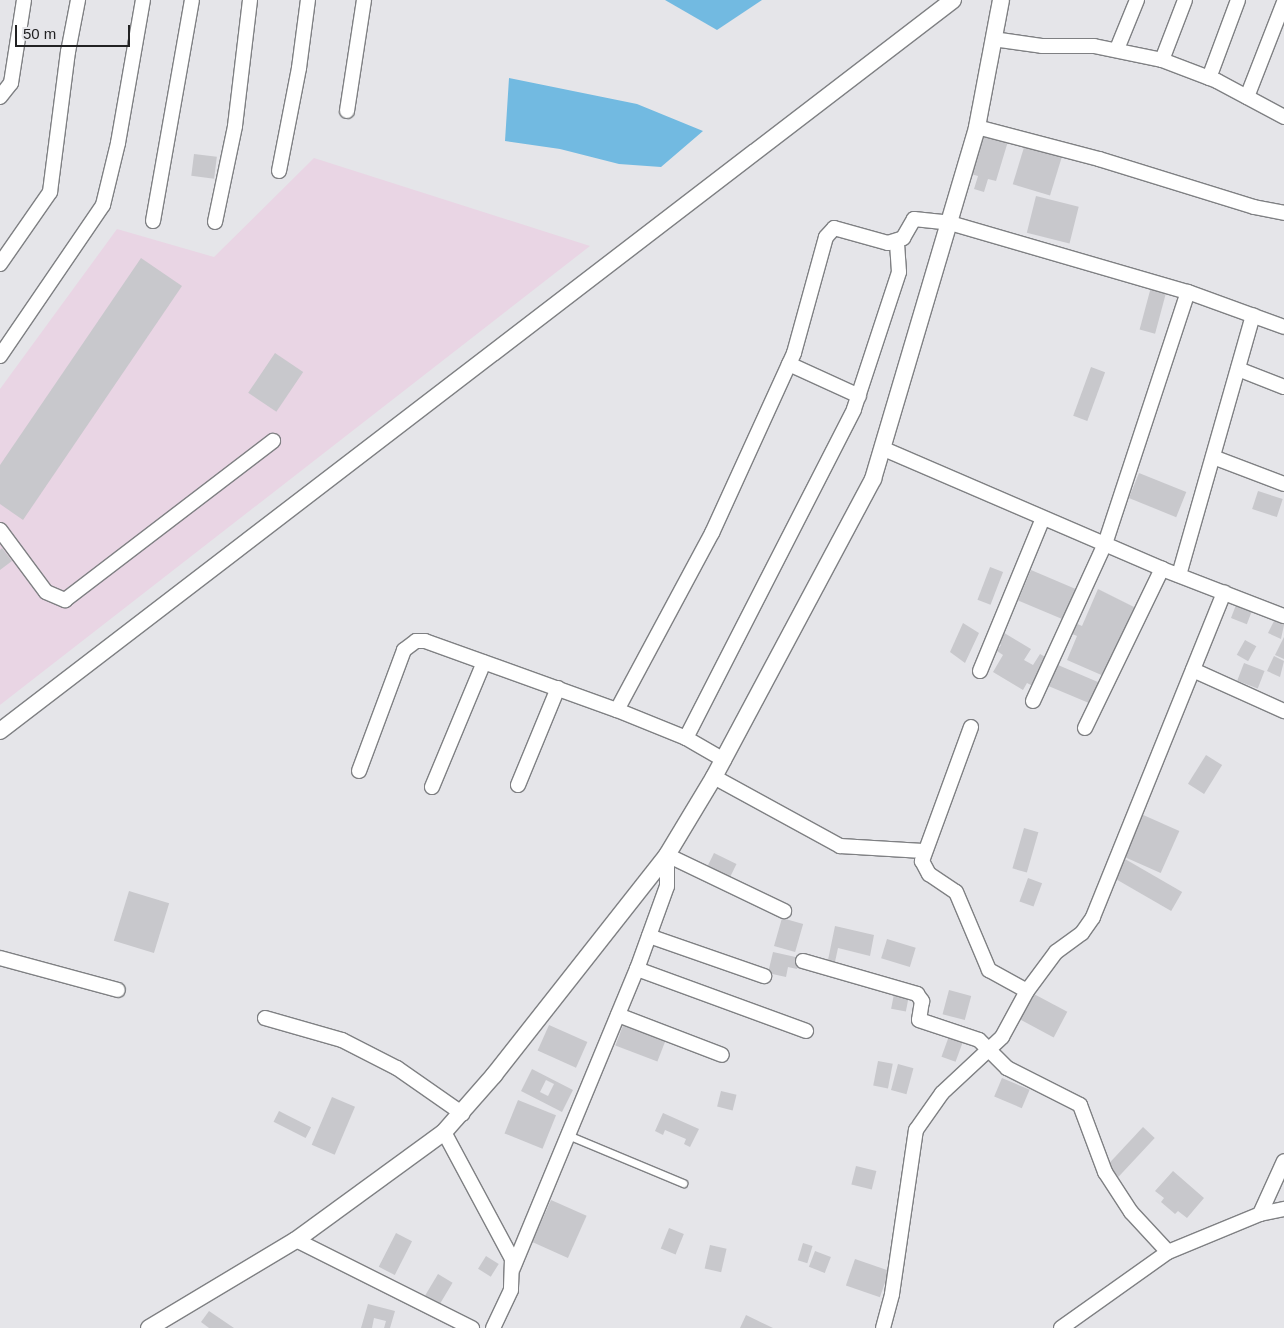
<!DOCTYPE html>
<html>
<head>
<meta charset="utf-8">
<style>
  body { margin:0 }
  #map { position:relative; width:1284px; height:1328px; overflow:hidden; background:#e5e5e9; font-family:Helvetica,sans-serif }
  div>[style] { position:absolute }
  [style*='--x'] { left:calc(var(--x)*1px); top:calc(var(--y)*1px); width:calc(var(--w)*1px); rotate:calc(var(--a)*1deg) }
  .industrial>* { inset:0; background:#e9d5e4 }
  .water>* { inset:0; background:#72bae1 }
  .building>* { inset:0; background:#c8c8cc; transform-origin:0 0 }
  .roads { filter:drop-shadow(1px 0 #7f8083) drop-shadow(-1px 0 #7f8083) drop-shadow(0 1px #7f8083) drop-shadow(0 -1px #7f8083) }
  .service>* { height:7px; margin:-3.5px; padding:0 3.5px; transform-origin:3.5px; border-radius:3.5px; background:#fff }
  .minor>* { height:14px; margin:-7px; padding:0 7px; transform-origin:7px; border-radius:7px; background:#fff }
  .tertiary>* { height:16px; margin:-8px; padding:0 8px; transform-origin:8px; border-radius:8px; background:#fff }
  span { translate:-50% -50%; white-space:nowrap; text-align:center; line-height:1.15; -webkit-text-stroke:4px #e5e5e9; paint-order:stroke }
  .scale { position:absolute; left:15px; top:25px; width:115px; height:22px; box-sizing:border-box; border:2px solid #222223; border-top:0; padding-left:6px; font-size:15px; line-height:18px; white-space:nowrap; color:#222223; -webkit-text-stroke:4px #e5e5e9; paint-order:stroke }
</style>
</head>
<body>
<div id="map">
  <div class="industrial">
    <i style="clip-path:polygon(314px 158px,590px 246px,0 705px,0 389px,117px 229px,214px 257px)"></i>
  </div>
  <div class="water">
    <i style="clip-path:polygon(665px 0,762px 0,717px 30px)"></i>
    <i style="clip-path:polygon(509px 78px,637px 104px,703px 131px,661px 167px,619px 164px,560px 149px,505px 141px)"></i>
  </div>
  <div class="building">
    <i style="clip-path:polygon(984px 131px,1009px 138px,996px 181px,988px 179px,984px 192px,974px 189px,978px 176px,971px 174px)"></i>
    <i style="left:1025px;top:144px;width:39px;height:42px;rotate:17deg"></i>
    <i style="left:194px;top:154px;width:23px;height:22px;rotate:7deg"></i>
    <i style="left:1036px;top:196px;width:44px;height:38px;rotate:14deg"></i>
    <i style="clip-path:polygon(141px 258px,182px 286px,23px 520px,0 504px,0 465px)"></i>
    <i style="left:1151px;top:287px;width:16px;height:44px;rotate:15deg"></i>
    <i style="left:275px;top:353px;width:34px;height:48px;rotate:34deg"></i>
    <i style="left:1091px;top:367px;width:15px;height:52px;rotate:20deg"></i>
    <i style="left:1139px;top:473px;width:51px;height:27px;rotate:22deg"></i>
    <i style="left:1258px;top:491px;width:26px;height:19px;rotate:18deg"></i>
    <i style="clip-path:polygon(2px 548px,12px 561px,0 570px,0 550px)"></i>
    <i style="left:990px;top:567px;width:14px;height:35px;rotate:21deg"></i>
    <i style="left:1031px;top:570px;width:53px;height:33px;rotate:23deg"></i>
    <i style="clip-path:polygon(1098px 589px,1138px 609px,1106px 677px,1067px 660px,1077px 636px,1068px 632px,1073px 622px,1082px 626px)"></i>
    <i style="left:1236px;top:605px;width:17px;height:14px;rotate:21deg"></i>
    <i style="clip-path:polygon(1274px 621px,1284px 625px,1281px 639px,1268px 633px)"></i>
    <i style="clip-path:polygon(963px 623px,979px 633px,965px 663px,950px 652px)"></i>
    <i style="clip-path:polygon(1001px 631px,1031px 649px,1024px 660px,1033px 665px,1040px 654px,1049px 659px,1033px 686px,1027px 683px,1023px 690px,993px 672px,1003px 655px,997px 651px,1001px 645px,995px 642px)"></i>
    <i style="clip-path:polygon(1284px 637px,1284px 659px,1275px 655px)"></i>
    <i style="left:1245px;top:640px;width:13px;height:17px;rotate:29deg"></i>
    <i style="clip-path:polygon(1274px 656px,1284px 661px,1280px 677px,1267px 671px)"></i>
    <i style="left:1244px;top:663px;width:22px;height:19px;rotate:21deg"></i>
    <i style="left:1058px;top:665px;width:44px;height:23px;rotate:23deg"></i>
    <i style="left:1206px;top:755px;width:19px;height:34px;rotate:32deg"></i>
    <i style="left:1141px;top:814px;width:42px;height:46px;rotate:24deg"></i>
    <i style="left:1024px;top:828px;width:15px;height:42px;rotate:16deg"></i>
    <i style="left:714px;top:853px;width:25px;height:17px;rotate:26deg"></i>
    <i style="left:1125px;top:859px;width:66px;height:22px;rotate:30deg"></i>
    <i style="left:1028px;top:878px;width:15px;height:25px;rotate:20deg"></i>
    <i style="left:129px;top:891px;width:42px;height:52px;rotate:17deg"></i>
    <i style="left:782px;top:918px;width:22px;height:29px;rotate:16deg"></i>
    <i style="clip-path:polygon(835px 926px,874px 935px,870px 956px,838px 948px,835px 962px,828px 960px)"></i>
    <i style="left:887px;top:939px;width:30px;height:20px;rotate:17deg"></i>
    <i style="clip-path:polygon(773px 952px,800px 958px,797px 969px,788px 967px,786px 977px,768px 973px)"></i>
    <i style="left:949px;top:990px;width:23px;height:25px;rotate:15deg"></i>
    <i style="left:1032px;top:993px;width:40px;height:29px;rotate:28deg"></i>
    <i style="left:894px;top:994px;width:15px;height:15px;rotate:11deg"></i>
    <i style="left:624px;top:1023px;width:45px;height:24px;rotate:21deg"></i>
    <i style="left:549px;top:1025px;width:42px;height:28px;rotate:24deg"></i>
    <i style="left:949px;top:1036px;width:15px;height:22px;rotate:20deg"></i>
    <i style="left:878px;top:1061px;width:15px;height:25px;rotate:11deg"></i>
    <i style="left:898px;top:1064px;width:16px;height:27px;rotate:15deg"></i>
    <i style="clip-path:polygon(evenodd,532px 1069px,573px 1090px,562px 1112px,521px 1091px,532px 1069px,546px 1080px,554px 1084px,548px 1096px,540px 1092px,546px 1080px)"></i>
    <i style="left:1002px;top:1078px;width:30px;height:20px;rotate:23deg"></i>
    <i style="left:721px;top:1091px;width:16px;height:16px;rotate:14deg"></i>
    <i style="left:332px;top:1097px;width:25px;height:52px;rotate:23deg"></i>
    <i style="left:518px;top:1100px;width:41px;height:36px;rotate:22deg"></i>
    <i style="left:279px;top:1111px;width:36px;height:12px;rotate:27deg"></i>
    <i style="clip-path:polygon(663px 1113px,699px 1129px,690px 1147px,684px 1144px,686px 1139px,665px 1130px,663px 1135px,655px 1131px)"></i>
    <i style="left:1143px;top:1127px;width:16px;height:53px;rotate:43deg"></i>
    <i style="left:856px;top:1166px;width:21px;height:19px;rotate:14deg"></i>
    <i style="clip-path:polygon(1173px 1171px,1204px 1198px,1187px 1218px,1178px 1211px,1175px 1214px,1161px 1202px,1164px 1198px,1155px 1191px)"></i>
    <i style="left:551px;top:1200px;width:39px;height:46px;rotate:24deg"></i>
    <i style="left:669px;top:1228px;width:16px;height:22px;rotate:22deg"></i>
    <i style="left:396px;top:1233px;width:18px;height:38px;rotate:27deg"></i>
    <i style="left:803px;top:1243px;width:10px;height:18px;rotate:17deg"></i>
    <i style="left:710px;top:1245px;width:17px;height:24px;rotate:13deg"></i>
    <i style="left:815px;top:1251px;width:17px;height:17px;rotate:21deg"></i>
    <i style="left:486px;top:1256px;width:15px;height:15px;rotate:32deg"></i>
    <i style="left:855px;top:1259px;width:36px;height:28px;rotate:19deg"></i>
    <i style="left:438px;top:1274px;width:17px;height:25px;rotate:31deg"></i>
    <i style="clip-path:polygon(368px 1304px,395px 1311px,390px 1328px,384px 1328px,386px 1321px,374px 1318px,372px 1328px,361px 1328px)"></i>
    <i style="clip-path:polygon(209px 1311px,234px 1328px,209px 1328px,201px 1322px)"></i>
    <i style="clip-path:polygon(746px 1315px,773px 1328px,740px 1328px)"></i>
  </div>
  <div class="roads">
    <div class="service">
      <i style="--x:568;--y:1135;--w:125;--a:22.7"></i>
    </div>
    <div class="minor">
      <i style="--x:993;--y:39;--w:49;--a:8.1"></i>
      <i style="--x:1042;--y:46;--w:52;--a:0"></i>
      <i style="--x:1094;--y:46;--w:69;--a:11.6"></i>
      <i style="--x:1162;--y:60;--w:59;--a:20.9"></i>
      <i style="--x:1217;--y:81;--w:76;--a:28.2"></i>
      <i style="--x:1117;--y:49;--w:53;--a:-67.8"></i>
      <i style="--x:1162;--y:60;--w:64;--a:-69"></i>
      <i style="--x:1209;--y:78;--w:83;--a:-69.6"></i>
      <i style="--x:0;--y:97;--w:18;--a:-52"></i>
      <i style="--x:11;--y:83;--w:84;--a:-81.1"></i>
      <i style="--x:1247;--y:97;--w:102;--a:-68.7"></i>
      <i style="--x:347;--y:111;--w:112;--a:-81.3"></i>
      <i style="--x:977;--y:127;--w:126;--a:14.7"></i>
      <i style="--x:1099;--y:159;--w:162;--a:17.2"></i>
      <i style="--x:1254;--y:207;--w:31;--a:11"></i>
      <i style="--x:279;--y:171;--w:105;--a:-79"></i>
      <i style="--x:299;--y:68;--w:69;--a:-82.5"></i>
      <i style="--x:153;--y:221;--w:224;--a:-80"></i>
      <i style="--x:215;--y:222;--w:98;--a:-78.2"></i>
      <i style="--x:235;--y:126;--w:127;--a:-83.2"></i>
      <i style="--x:0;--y:264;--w:88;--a:-55.2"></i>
      <i style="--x:50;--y:192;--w:141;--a:-82.7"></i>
      <i style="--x:68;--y:52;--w:53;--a:-79.1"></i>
      <i style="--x:0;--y:356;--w:183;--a:-55.7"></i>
      <i style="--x:103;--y:205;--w:64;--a:-76.4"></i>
      <i style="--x:118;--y:143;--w:145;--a:-80.1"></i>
      <i style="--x:789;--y:364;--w:77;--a:24.6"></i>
      <i style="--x:1238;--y:369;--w:49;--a:21.4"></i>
      <i style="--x:884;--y:449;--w:303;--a:23.3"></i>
      <i style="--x:1162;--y:569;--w:131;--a:21.1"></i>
      <i style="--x:1213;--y:457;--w:76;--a:20.8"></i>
      <i style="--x:0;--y:530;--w:77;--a:53.4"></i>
      <i style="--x:46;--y:592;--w:21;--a:23"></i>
      <i style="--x:65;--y:600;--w:262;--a:-37.4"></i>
      <i style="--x:1179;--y:575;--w:270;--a:-74.1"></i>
      <i style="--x:1193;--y:670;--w:100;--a:24.3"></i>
      <i style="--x:980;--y:671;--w:165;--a:-67.6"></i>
      <i style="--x:1033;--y:701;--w:173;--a:-65.4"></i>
      <i style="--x:1105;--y:544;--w:265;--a:-71.8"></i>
      <i style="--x:617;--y:710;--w:201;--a:-61.8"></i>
      <i style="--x:712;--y:533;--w:198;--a:-65.5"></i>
      <i style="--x:794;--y:353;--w:120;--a:-74.6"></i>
      <i style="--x:826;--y:237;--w:12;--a:-48"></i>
      <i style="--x:834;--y:228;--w:56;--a:15.5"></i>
      <i style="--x:888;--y:243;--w:16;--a:-18"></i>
      <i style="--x:903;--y:238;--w:22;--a:-60"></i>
      <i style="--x:914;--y:219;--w:36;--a:6"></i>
      <i style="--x:950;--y:223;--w:248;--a:16.2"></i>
      <i style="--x:1188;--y:292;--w:102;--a:20"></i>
      <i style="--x:971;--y:727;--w:143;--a:110.1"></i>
      <i style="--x:922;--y:861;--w:15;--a:62"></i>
      <i style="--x:929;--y:874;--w:32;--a:34"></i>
      <i style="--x:956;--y:892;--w:85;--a:67.1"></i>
      <i style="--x:989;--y:970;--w:43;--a:28.9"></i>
      <i style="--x:1085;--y:728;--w:177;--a:-64.2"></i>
      <i style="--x:686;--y:738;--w:369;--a:-62.9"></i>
      <i style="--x:854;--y:409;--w:144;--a:-71.8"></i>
      <i style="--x:899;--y:272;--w:30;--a:-94"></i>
      <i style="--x:359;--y:771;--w:129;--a:-69.6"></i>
      <i style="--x:404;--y:650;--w:15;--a:-37"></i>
      <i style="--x:416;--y:641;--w:9;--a:0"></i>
      <i style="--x:425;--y:641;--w:204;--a:19.8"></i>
      <i style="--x:617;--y:710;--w:74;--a:22.1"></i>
      <i style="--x:686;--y:738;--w:44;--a:30.1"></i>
      <i style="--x:714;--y:777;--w:144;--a:28.7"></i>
      <i style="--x:840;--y:846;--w:83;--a:3.4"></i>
      <i style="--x:518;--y:785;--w:105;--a:-67.6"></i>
      <i style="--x:432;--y:787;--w:135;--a:-67.4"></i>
      <i style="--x:649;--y:936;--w:122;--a:19.2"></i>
      <i style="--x:0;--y:958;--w:122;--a:15.2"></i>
      <i style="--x:803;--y:961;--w:119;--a:16.1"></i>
      <i style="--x:917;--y:994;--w:9;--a:54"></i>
      <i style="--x:922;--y:1001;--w:19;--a:99"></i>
      <i style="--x:919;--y:1020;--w:63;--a:18.4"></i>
      <i style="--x:979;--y:1040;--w:40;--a:45"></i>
      <i style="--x:1007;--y:1068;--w:82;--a:26.9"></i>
      <i style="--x:1080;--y:1105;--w:72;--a:69.5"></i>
      <i style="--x:1105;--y:1172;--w:48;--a:57"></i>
      <i style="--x:1131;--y:1212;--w:54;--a:47.2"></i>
      <i style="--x:637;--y:969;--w:180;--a:20.1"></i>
      <i style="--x:618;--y:1015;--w:111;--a:21"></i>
      <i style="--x:265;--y:1018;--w:80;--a:15.9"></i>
      <i style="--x:342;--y:1040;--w:62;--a:27"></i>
      <i style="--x:397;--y:1068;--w:80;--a:34.9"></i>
      <i style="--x:444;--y:1132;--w:144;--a:61.8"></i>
      <i style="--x:512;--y:1259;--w:31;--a:92"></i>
      <i style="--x:511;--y:1290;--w:42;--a:115.3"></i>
      <i style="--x:1260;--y:1214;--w:58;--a:-65.6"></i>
      <i style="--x:296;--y:1240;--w:197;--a:26.6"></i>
      <i style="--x:513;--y:1268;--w:324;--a:-67.5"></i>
      <i style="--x:637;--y:969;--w:88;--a:-70.1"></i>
      <i style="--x:667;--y:886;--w:31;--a:-90"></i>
      <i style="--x:667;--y:855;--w:130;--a:25.6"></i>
      <i style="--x:883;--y:1328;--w:35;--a:-75"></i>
      <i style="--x:892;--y:1294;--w:166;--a:-81.7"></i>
      <i style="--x:916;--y:1130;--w:45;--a:-54.9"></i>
      <i style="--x:942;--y:1093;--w:82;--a:-43"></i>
      <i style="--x:1002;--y:1037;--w:52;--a:-61.5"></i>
      <i style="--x:1027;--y:991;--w:49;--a:-53.4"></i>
      <i style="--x:1056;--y:952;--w:32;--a:-36"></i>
      <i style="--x:1082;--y:933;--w:19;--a:-55"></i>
      <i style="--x:1093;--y:917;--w:350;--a:-68"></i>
      <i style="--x:1061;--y:1328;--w:131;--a:-35.4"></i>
      <i style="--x:1168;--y:1252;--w:100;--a:-22.4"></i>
      <i style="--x:1260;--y:1214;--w:25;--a:-12"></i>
    </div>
    <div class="tertiary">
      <i style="--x:0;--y:731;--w:1201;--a:-37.49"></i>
      <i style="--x:149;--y:1328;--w:171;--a:-30.9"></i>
      <i style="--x:296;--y:1240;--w:183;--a:-36.1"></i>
      <i style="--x:444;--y:1132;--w:76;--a:-48.7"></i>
      <i style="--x:494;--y:1075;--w:280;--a:-51.8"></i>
      <i style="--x:667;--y:855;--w:91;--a:-58.9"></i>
      <i style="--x:714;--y:777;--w:338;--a:-61.9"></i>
      <i style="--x:873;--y:479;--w:367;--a:-73.5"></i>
      <i style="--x:977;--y:127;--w:129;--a:-79.3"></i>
    </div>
  </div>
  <div class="scale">50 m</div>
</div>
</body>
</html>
